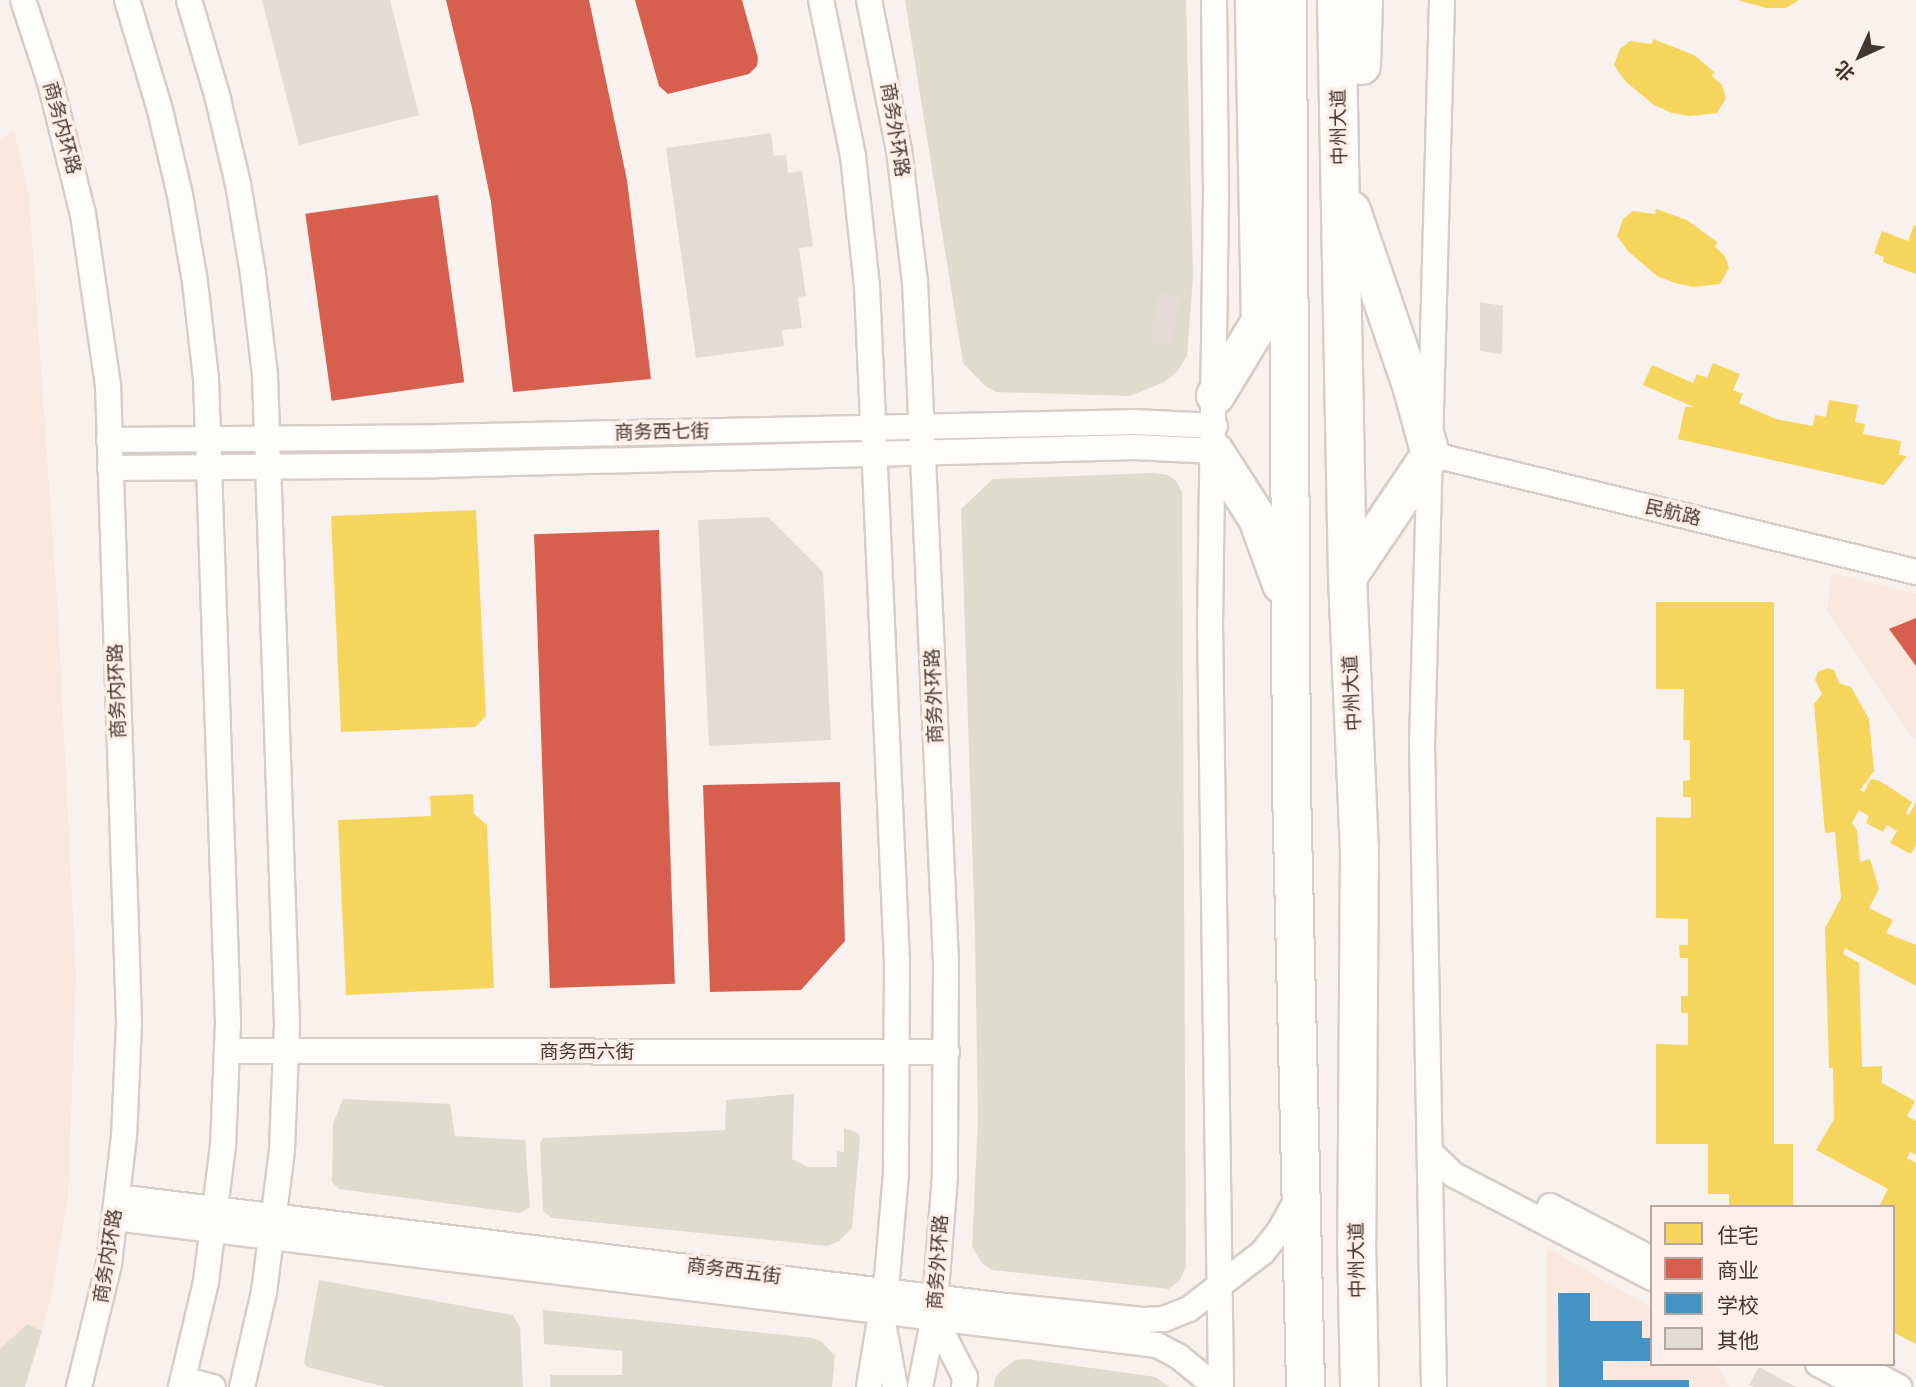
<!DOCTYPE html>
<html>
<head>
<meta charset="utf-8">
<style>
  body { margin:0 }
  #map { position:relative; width:1916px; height:1387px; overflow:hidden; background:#f9f1ee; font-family:"Fira Sans","Noto Sans SC",sans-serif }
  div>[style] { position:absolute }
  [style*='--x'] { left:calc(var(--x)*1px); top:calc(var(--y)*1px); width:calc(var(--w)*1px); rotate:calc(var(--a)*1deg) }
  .built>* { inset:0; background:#fae8df }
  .green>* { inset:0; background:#dddccd }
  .homes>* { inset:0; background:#f6d55c }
  .shops>* { inset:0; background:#d6604d; transform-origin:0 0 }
  .schools>* { inset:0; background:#4393c3 }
  .building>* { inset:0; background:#e4dad6; transform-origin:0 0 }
  .roads { filter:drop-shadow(2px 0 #d7ccc7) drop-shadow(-2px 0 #d7ccc7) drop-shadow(0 2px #d7ccc7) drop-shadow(0 -2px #d7ccc7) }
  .minor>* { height:24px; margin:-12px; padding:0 12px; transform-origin:12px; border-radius:12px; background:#fefdfc }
  .highway>* { height:37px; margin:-18.5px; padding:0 18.5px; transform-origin:18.5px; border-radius:18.5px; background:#fefdfc }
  span { translate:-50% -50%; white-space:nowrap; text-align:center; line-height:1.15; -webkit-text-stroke:7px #fef0e9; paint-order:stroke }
  .street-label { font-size:19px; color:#43362f }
  .legend { position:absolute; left:1650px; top:1205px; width:245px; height:161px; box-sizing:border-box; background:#fef0e9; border:2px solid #b3a69f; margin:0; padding:9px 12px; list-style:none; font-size:21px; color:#43362f }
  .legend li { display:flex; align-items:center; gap:14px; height:35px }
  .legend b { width:35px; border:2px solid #b3a69f }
  .north { position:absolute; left:1825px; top:21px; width:70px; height:70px; -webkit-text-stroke:5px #fef0e9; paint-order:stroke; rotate:225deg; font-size:19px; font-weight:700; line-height:28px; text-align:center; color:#43362f }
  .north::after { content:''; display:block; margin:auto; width:24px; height:32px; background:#43362f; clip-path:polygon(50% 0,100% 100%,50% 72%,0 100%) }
</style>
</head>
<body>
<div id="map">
  <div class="built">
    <i style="clip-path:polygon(14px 130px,29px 195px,58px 615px,76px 978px,68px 1198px,50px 1301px,42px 1331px,27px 1324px,0 1349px,0 141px)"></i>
    <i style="clip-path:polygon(1832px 573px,1916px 594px,1916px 743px,1827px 611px)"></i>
    <i style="clip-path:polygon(1547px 1248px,1652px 1308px,1652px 1364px,1716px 1364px,1729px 1387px,1547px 1387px)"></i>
  </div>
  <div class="green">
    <i style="clip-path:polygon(905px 0,1186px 0,1193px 277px,1187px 356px,1177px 372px,1164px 382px,1130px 396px,997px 392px,985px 386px,963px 363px)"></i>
    <i style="clip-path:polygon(1153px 473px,1168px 475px,1176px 481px,1182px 492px,1186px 1267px,1180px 1280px,1169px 1289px,992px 1270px,982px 1263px,972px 1247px,978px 1120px,975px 933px,961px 509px,993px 479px)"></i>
    <i style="clip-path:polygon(794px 1094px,792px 1159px,808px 1167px,837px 1167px,837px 1151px,844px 1152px,844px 1128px,858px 1133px,860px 1139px,852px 1228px,839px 1241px,828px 1246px,552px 1218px,543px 1211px,540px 1144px,543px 1138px,725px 1130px,726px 1100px)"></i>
    <i style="clip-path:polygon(343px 1099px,450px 1104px,455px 1136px,525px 1140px,530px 1207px,520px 1213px,339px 1189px,332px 1182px,333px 1124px)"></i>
    <i style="clip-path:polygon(319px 1280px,513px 1315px,520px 1327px,523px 1387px,385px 1387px,307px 1367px,304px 1363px)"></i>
    <i style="clip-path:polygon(543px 1310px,813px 1338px,822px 1342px,835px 1356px,832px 1387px,550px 1387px,550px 1375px,622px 1375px,622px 1351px,544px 1344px)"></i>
    <i style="clip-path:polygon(27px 1324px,42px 1331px,25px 1387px,0 1387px,0 1349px)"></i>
    <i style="clip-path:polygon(1027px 1359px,1156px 1377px,1169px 1387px,994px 1387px,995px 1378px,1001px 1371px,1015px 1360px)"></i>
  </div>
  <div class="homes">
    <i style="clip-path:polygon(1737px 0,1799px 0,1786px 8px,1767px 8px)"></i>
    <i style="clip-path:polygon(1653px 39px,1694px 55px,1714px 72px,1712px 76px,1722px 85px,1726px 98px,1717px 113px,1690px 116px,1672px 113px,1654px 105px,1625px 81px,1614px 65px,1620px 49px,1630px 41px,1652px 44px)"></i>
    <i style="clip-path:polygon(1656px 209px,1687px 220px,1717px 242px,1715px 247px,1725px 256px,1729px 268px,1720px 284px,1693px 287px,1675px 283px,1657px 276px,1628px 251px,1617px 236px,1623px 219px,1633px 211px,1655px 214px)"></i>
    <i style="clip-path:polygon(1914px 225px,1916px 226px,1916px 274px,1883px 262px,1884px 257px,1874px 253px,1882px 231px,1908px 241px)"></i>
    <i style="clip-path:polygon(1713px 363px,1740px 374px,1733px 390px,1743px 394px,1739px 403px,1776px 419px,1813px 426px,1815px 415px,1826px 417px,1829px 400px,1858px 405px,1855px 422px,1865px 424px,1863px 434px,1901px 441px,1899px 455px,1907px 456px,1884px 485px,1678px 439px,1685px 407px,1694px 407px,1643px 385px,1652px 365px,1693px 383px,1697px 374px,1707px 378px)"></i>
    <i style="clip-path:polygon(476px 510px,486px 716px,475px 727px,341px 732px,331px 516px)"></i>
    <i style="clip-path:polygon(1656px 602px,1774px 602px,1774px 1144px,1793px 1144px,1793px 1207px,1729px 1207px,1729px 1194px,1708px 1194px,1708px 1144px,1656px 1144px,1656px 1044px,1688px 1045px,1688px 1013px,1681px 1013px,1681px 996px,1688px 996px,1688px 958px,1680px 958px,1679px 945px,1688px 945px,1688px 919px,1656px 918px,1656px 817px,1691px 818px,1691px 797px,1683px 797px,1683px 781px,1690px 780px,1690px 740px,1683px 740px,1684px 689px,1656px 689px)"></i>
    <i style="clip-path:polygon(1827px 668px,1834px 670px,1839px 683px,1851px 687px,1869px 719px,1874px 771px,1860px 790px,1864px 792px,1871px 779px,1880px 781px,1912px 802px,1906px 813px,1909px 815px,1916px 802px,1916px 845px,1911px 854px,1890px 843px,1897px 831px,1887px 825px,1883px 832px,1866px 823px,1869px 816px,1859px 810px,1852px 823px,1857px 830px,1860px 862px,1870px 859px,1879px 889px,1869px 908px,1893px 920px,1886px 933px,1916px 945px,1916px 986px,1845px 948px,1843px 954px,1859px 963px,1862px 1067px,1882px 1066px,1882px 1083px,1915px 1101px,1907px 1116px,1916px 1121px,1916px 1155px,1910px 1152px,1907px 1158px,1916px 1163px,1916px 1344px,1893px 1332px,1893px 1207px,1879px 1207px,1888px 1189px,1816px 1150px,1834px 1119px,1833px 1068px,1829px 1068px,1825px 928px,1841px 898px,1835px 832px,1825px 833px,1814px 704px,1822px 694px,1815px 680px,1818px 672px)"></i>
    <i style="clip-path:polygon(473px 794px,474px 814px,487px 825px,494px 988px,346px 995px,338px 820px,431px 816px,430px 796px)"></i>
  </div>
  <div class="shops">
    <i style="clip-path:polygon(446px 0,589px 0,627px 180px,651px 379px,513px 392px,491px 202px,472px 108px)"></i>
    <i style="clip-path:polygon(635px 0,742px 0,758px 58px,757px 66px,749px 74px,668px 94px,659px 86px)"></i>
    <i style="left:438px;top:195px;width:189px;height:134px;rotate:82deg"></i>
    <i style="left:659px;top:530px;width:454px;height:125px;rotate:88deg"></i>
    <i style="clip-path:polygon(1916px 618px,1916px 666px,1889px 629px)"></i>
    <i style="clip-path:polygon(840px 782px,845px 941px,801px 990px,710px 992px,703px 785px)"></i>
  </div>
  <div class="schools">
    <i style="clip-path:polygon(1558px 1293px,1590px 1293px,1590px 1321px,1642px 1321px,1642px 1338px,1650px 1338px,1651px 1361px,1603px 1361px,1603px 1380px,1689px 1380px,1689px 1387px,1559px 1387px)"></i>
  </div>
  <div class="building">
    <i style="clip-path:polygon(262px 0,390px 0,419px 115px,299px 145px)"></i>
    <i style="clip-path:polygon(771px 133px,774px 156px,786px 155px,788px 173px,802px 171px,813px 246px,799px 248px,806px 296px,798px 297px,802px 328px,782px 330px,784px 346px,696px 358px,666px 148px)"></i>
    <i style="left:1159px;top:292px;width:22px;height:50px;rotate:10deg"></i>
    <i style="clip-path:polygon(1480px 302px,1503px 306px,1502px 354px,1480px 351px)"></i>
    <i style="clip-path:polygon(768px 517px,823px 572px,831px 740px,709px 746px,698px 520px)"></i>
    <i style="clip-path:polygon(1759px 1367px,1796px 1387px,1754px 1387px,1749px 1385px)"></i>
  </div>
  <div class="roads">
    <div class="minor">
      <i style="--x:23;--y:0;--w:86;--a:71.8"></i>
      <i style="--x:50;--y:82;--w:136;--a:76"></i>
      <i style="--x:83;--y:214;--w:173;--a:81.7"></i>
      <i style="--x:108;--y:385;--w:638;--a:88.11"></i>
      <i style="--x:129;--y:1023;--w:113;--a:92.5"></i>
      <i style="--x:124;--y:1136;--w:129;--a:96.7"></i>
      <i style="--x:109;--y:1264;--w:127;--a:103.7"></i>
      <i style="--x:127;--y:0;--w:115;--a:73.3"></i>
      <i style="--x:160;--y:110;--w:87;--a:76.8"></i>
      <i style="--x:180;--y:195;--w:88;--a:80.2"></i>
      <i style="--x:195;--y:282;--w:98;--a:83.5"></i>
      <i style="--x:206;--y:379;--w:644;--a:88.04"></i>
      <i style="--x:228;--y:1023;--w:122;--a:92.3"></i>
      <i style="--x:223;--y:1145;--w:138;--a:97.1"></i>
      <i style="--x:206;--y:1282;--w:108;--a:103.4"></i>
      <i style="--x:189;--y:0;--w:99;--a:73.6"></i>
      <i style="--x:217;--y:95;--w:91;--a:76.7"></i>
      <i style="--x:238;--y:184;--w:91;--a:80.5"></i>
      <i style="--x:253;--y:274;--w:102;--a:83.2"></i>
      <i style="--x:265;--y:375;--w:649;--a:88.06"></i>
      <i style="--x:287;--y:1024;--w:126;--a:92.3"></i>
      <i style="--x:282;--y:1150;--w:143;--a:97.2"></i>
      <i style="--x:264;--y:1292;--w:98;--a:103"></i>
      <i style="--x:821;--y:0;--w:159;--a:78.4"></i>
      <i style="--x:853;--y:156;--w:131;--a:83.9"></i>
      <i style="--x:867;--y:286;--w:677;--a:87.46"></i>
      <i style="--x:897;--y:962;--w:211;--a:90.3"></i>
      <i style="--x:896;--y:1173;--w:104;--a:94.9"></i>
      <i style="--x:887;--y:1277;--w:111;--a:99.3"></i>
      <i style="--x:869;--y:0;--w:153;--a:78.7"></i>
      <i style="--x:899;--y:150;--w:133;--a:83.1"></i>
      <i style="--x:915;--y:282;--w:680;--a:87.39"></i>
      <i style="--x:946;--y:961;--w:215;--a:90.3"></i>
      <i style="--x:945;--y:1176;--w:141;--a:94.5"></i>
      <i style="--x:934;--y:1317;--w:71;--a:101.3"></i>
      <i style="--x:1214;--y:0;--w:196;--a:89.4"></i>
      <i style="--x:1216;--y:196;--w:428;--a:90.8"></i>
      <i style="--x:1210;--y:624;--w:763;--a:89.17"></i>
      <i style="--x:109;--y:440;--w:329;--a:-0.5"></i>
      <i style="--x:438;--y:437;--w:696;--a:-1.23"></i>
      <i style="--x:1134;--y:422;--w:81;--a:2.8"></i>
      <i style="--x:1430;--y:454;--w:500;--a:13.65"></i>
      <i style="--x:110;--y:468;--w:328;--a:-0.5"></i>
      <i style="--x:438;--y:465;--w:696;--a:-1.48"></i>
      <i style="--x:1134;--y:447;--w:80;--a:2.9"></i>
      <i style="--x:227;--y:1051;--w:720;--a:0.08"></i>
      <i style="--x:1430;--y:1152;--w:33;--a:44"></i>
      <i style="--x:1454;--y:1175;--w:223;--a:27.5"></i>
      <i style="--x:117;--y:1197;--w:896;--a:6.99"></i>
      <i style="--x:1006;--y:1306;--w:140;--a:5.8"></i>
      <i style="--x:1145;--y:1320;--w:19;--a:-3"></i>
      <i style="--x:1164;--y:1319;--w:27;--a:-22"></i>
      <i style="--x:1189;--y:1309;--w:93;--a:-37.6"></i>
      <i style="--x:1263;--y:1252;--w:28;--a:-52"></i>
      <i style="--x:1280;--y:1230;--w:37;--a:-61"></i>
      <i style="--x:1550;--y:1206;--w:115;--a:27.5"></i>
      <i style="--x:115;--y:1218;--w:1050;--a:6.95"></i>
      <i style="--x:1157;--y:1345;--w:24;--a:28"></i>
      <i style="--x:1178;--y:1356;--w:49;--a:39.2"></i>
      <i style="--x:934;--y:1317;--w:68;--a:62.7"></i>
      <i style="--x:965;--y:1377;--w:10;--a:96"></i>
      <i style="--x:884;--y:1328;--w:60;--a:79.4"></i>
      <i style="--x:1818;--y:1364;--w:49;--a:28.1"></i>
      <i style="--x:1855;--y:1364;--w:50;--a:27.6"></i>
      <i style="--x:183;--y:1379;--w:31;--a:15"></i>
      <i style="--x:1434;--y:1387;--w:642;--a:-91.07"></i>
      <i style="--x:1422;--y:745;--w:745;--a:-88.46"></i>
    </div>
    <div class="highway">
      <i style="--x:1287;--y:0;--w:787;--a:89.71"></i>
      <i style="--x:1291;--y:787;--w:600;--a:88.66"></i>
      <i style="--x:1336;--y:0;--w:577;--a:88.91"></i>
      <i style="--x:1347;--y:577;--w:270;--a:87.5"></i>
      <i style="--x:1359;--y:847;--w:393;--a:90.4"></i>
      <i style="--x:1356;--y:1240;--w:147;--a:88.8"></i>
      <i style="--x:1361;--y:65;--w:65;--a:-88.2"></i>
      <i style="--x:1215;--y:395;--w:87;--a:-58.7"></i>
      <i style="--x:1260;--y:321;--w:321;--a:-91.1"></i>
      <i style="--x:1214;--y:451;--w:80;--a:57.3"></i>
      <i style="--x:1257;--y:518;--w:70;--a:70"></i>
      <i style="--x:1347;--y:577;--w:148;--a:-56"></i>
      <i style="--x:1430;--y:454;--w:72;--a:-105.4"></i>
      <i style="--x:1411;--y:385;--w:185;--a:-108.9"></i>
    </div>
  </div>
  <div class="street-label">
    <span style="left:1339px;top:127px;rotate:-91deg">中州大道</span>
    <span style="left:62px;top:128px;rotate:75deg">商务内环路</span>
    <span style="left:895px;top:130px;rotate:81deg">商务外环路</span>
    <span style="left:662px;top:432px;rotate:-1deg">商务西七街</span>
    <span style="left:1673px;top:513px;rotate:13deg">民航路</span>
    <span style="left:117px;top:691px;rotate:-92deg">商务内环路</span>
    <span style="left:1352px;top:693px;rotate:-93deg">中州大道</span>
    <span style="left:934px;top:696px;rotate:-92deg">商务外环路</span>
    <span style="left:587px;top:1052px">商务西六街</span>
    <span style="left:108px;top:1256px;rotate:-81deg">商务内环路</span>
    <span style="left:1357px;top:1260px;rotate:-91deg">中州大道</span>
    <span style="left:938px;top:1262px;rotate:-86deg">商务外环路</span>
    <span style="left:734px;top:1271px;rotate:7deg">商务西五街</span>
  </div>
  <ul class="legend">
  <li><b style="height:19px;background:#f6d55c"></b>住宅</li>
  <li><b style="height:19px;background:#d6604d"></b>商业</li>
  <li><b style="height:19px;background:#4393c3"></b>学校</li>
  <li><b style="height:19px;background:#e4dad6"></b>其他</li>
  </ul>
  <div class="north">北</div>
</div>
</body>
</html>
